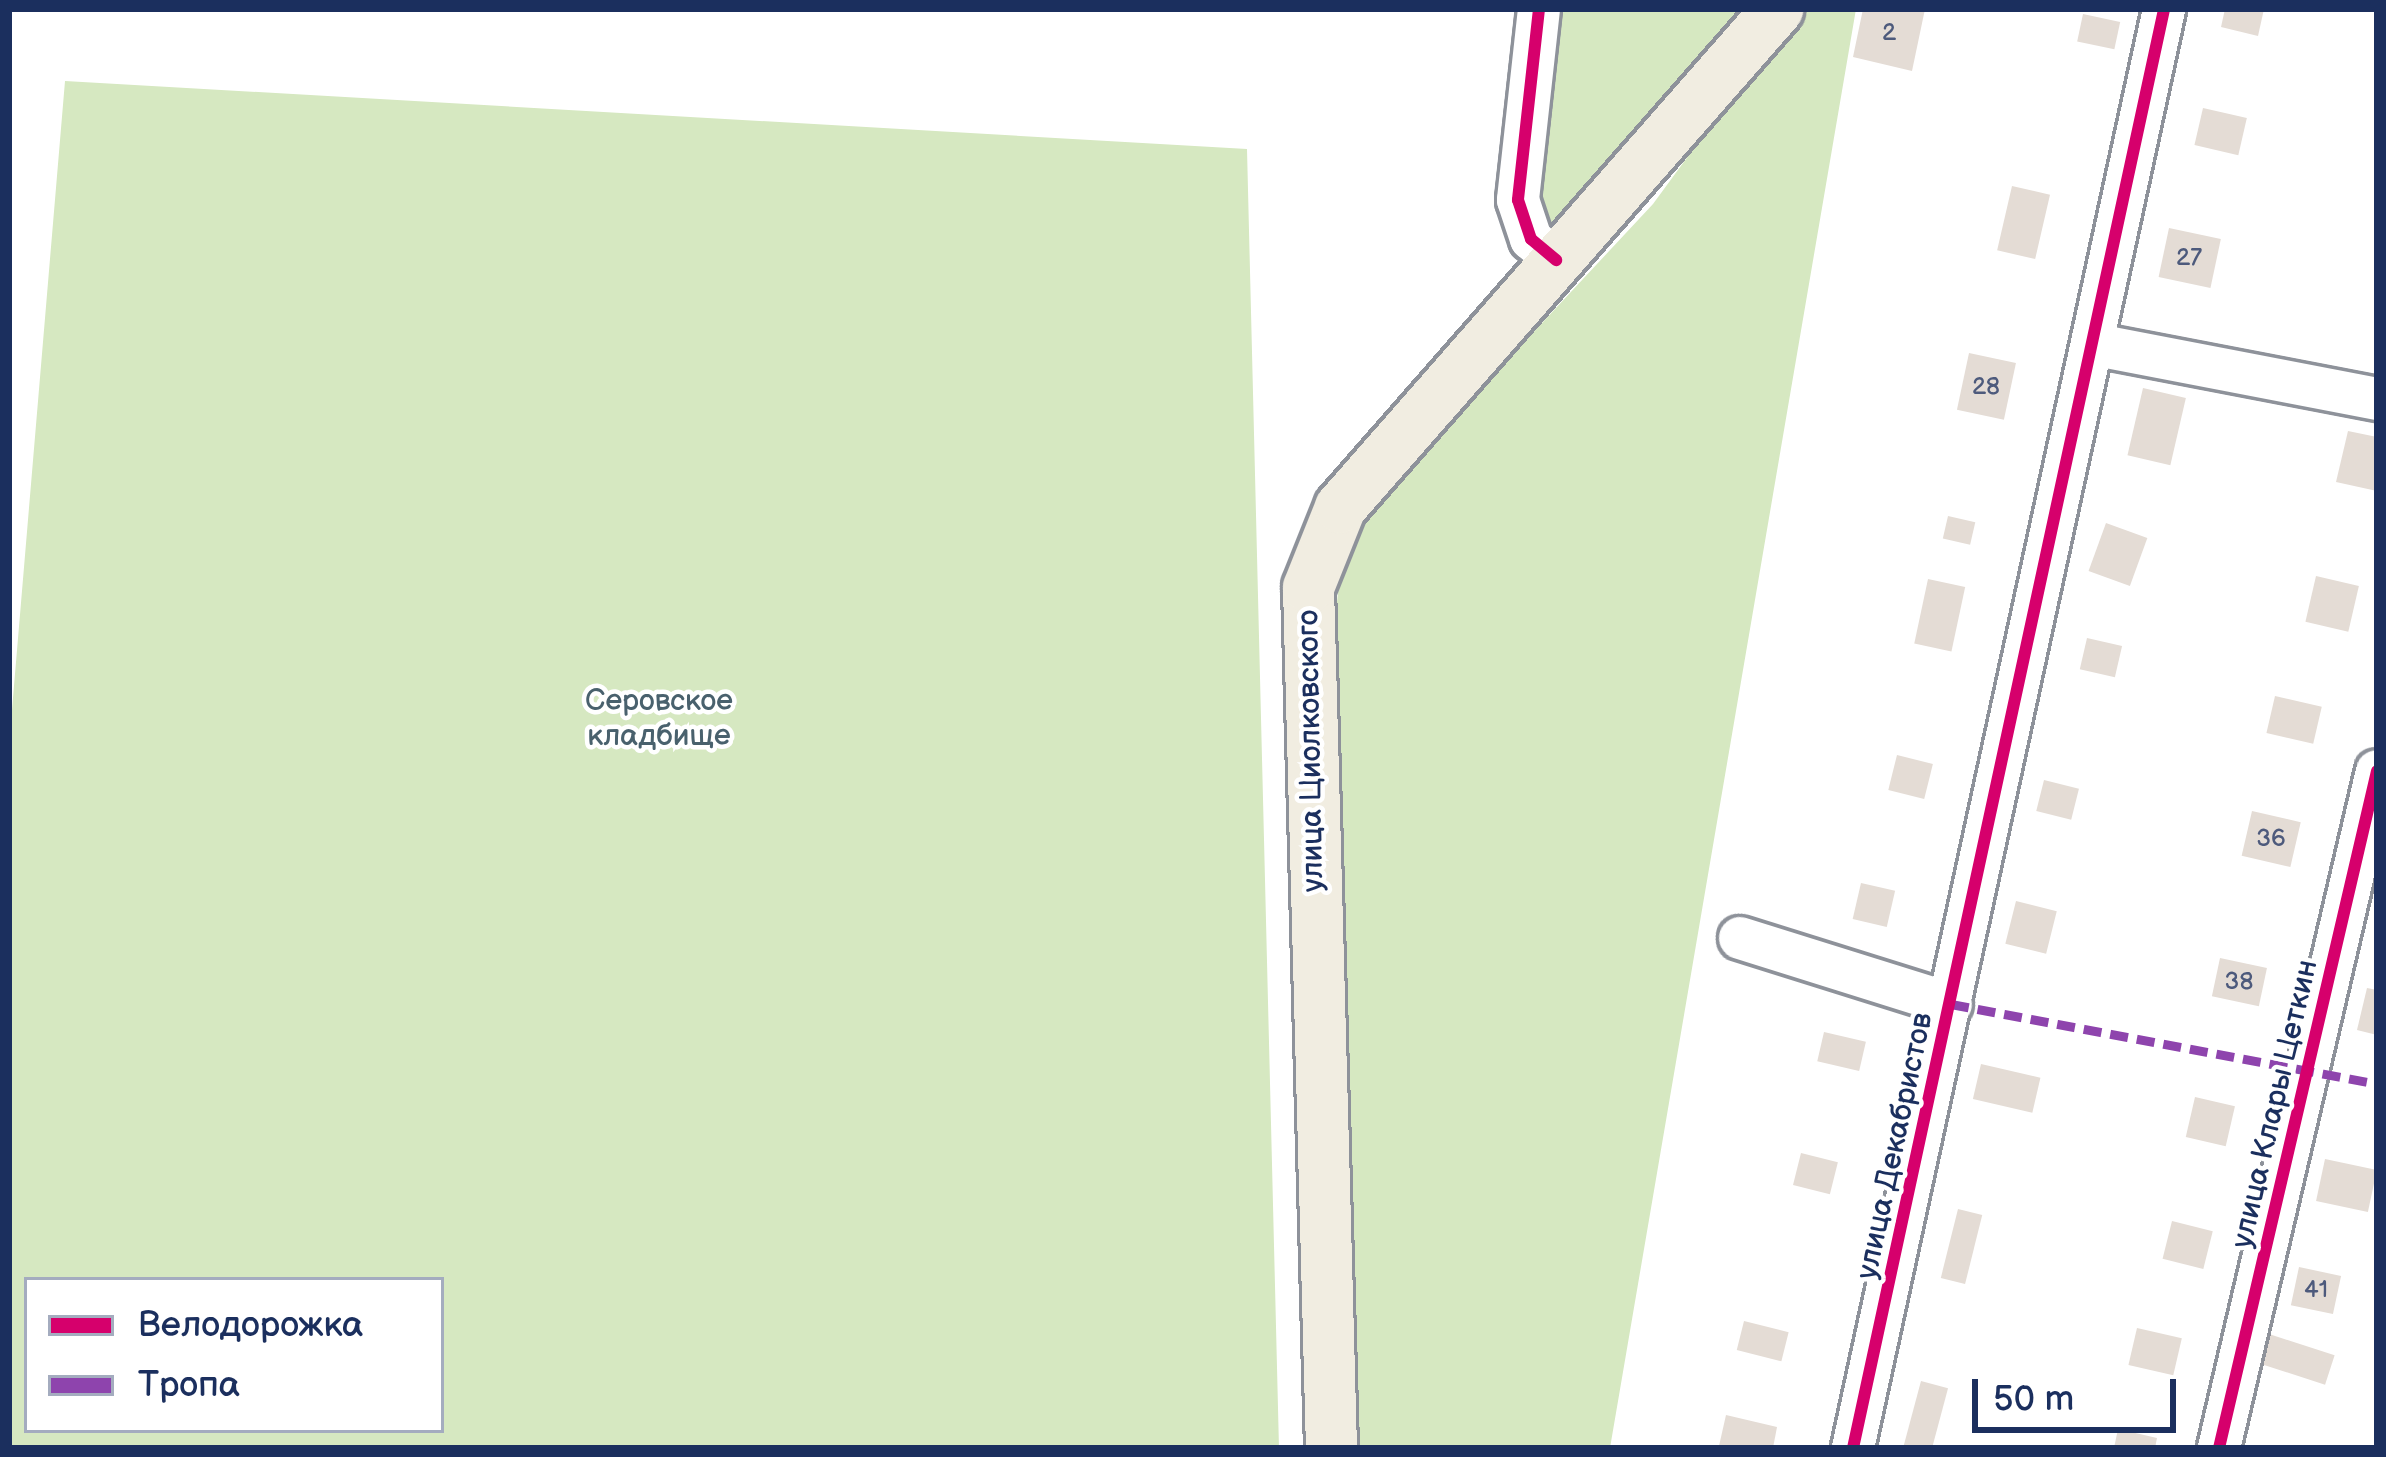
<!DOCTYPE html>
<html>
<head>
<meta charset="utf-8">
<style>
  body { margin:0 }
  #map { position:relative; width:2386px; height:1457px; overflow:hidden; background:#fff; font-family:"Balsamiq Sans",sans-serif }
  div>[style] { position:absolute }
  [style*='--x'] { left:calc(var(--x)*1px); top:calc(var(--y)*1px); width:calc(var(--w)*1px); rotate:calc(var(--a)*1deg) }
  .green>* { inset:0; background:#d6e8c1 }
  .building>* { inset:0; background:#e4dcd5; transform-origin:0 0 }
  .roads { filter:drop-shadow(3px 0 #8e929a) drop-shadow(-3px 0 #8e929a) drop-shadow(0 3px #8e929a) drop-shadow(0 -3px #8e929a) }
  .minor>* { height:42px; margin:-21px; padding:0 21px; transform-origin:21px; border-radius:21px; background:#fff }
  .major>* { height:51px; margin:-25.5px; padding:0 25.5px; transform-origin:25.5px; border-radius:25.5px; background:#f1ede1 }
  .quiet>* { height:9px; margin-top:-4.5px; transform-origin:0; background:repeating-linear-gradient(90deg,#8e44ad 0 18px,transparent 0 27px) }
  .cycleway>* { height:12px; margin:-6px; padding:0 6px; transform-origin:6px; border-radius:6px; background:#d6006c }
  span { translate:-50% -50%; white-space:nowrap; text-align:center; line-height:1.15; -webkit-text-stroke:9px #fff; paint-order:stroke }
  .number-label { font-size:24px; color:#4d5a7c }
  .number-label span { -webkit-text-stroke-width:0 }
  .park-label { font-size:30px; color:#49616d }
  .street-label { font-size:30px; color:#1b2f5e }
  .frame { position:absolute; inset:0; border:12px solid #1b2f5e; pointer-events:none }
  .legend { position:absolute; left:24px; top:1277px; width:420px; height:156px; box-sizing:border-box; background:#fff; border:3px solid #a4acbf; margin:0; padding:15px 21px; list-style:none; font-size:36px; color:#1b2f5e }
  .legend li { display:flex; align-items:center; gap:24px; height:60px }
  .legend b { width:60px; border:3px solid #a4acbf }
  .scale { position:absolute; left:1972px; top:1379px; width:204px; height:54px; box-sizing:border-box; border:6px solid #1b2f5e; border-top:0; padding-left:15px; font-size:36px; line-height:42px; white-space:nowrap; color:#1b2f5e; -webkit-text-stroke:9px #fff; paint-order:stroke }
</style>
</head>
<body>
<div id="map">
  <div class="green">
    <i style="clip-path:polygon(1539px 9px,1777px 9px,1556px 260px,1531px 239px)"></i>
    <i style="clip-path:polygon(1796px 9px,1856px 9px,1610px 1448px,1352px 1448px,1330px 669px,1344px 535px,1653px 204px)"></i>
    <i style="clip-path:polygon(evenodd,65px 81px,1247px 149px,1279px 1448px,9px 1448px,9px 745px,65px 81px,27px 1280px,441px 1280px,441px 1430px,27px 1430px,27px 1280px)"></i>
  </div>
  <div class="building">
    <i style="clip-path:polygon(1863px 9px,1925px 9px,1912px 71px,1853px 57px)"></i>
    <i style="clip-path:polygon(2225px 9px,2264px 9px,2258px 36px,2221px 27px)"></i>
    <i style="left:2083px;top:14px;width:38px;height:28px;rotate:12deg"></i>
    <i style="left:2203px;top:108px;width:45px;height:38px;rotate:13deg"></i>
    <i style="left:2012px;top:186px;width:39px;height:66px;rotate:13deg"></i>
    <i style="left:2169px;top:228px;width:53px;height:50px;rotate:12deg"></i>
    <i style="left:1969px;top:353px;width:48px;height:58px;rotate:12deg"></i>
    <i style="left:2143px;top:388px;width:44px;height:69px;rotate:13deg"></i>
    <i style="clip-path:polygon(2348px 431px,2377px 437px,2377px 491px,2336px 482px)"></i>
    <i style="left:1948px;top:516px;width:28px;height:23px;rotate:13deg"></i>
    <i style="left:2106px;top:523px;width:44px;height:51px;rotate:20deg"></i>
    <i style="left:2316px;top:576px;width:44px;height:47px;rotate:13deg"></i>
    <i style="left:1928px;top:579px;width:38px;height:66px;rotate:12deg"></i>
    <i style="left:2087px;top:638px;width:36px;height:32px;rotate:13deg"></i>
    <i style="left:2275px;top:696px;width:48px;height:38px;rotate:13deg"></i>
    <i style="left:1897px;top:755px;width:37px;height:36px;rotate:14deg"></i>
    <i style="left:2044px;top:780px;width:36px;height:32px;rotate:14deg"></i>
    <i style="left:2252px;top:811px;width:50px;height:46px;rotate:13deg"></i>
    <i style="left:1861px;top:883px;width:35px;height:37px;rotate:13deg"></i>
    <i style="left:2016px;top:901px;width:42px;height:44px;rotate:14deg"></i>
    <i style="left:2220px;top:958px;width:48px;height:39px;rotate:12deg"></i>
    <i style="clip-path:polygon(2367px 988px,2377px 990px,2377px 1035px,2357px 1030px)"></i>
    <i style="left:1824px;top:1032px;width:43px;height:30px;rotate:13deg"></i>
    <i style="left:1981px;top:1064px;width:61px;height:36px;rotate:13deg"></i>
    <i style="left:2195px;top:1097px;width:41px;height:41px;rotate:13deg"></i>
    <i style="left:1801px;top:1153px;width:38px;height:33px;rotate:14deg"></i>
    <i style="left:2325px;top:1159px;width:53px;height:43px;rotate:12deg"></i>
    <i style="left:1958px;top:1209px;width:25px;height:71px;rotate:14deg"></i>
    <i style="left:2172px;top:1221px;width:42px;height:39px;rotate:14deg"></i>
    <i style="left:2299px;top:1267px;width:43px;height:39px;rotate:12deg"></i>
    <i style="left:1744px;top:1321px;width:46px;height:30px;rotate:14deg"></i>
    <i style="left:2137px;top:1328px;width:46px;height:38px;rotate:13deg"></i>
    <i style="left:2269px;top:1334px;width:69px;height:31px;rotate:18deg"></i>
    <i style="left:1921px;top:1381px;width:28px;height:69px;rotate:15deg"></i>
    <i style="clip-path:polygon(1726px 1415px,1777px 1427px,1773px 1448px,1719px 1446px)"></i>
    <i style="clip-path:polygon(2118px 1429px,2157px 1438px,2155px 1448px,2114px 1448px)"></i>
  </div>
  <div class="roads">
    <div class="minor">
      <i style="--x:1539;--y:9;--w:192;--a:96.3"></i>
      <i style="--x:1518;--y:200;--w:41;--a:71.6"></i>
      <i style="--x:1531;--y:239;--w:33;--a:40"></i>
      <i style="--x:2097;--y:345;--w:285;--a:10.9"></i>
      <i style="--x:1740;--y:938;--w:221;--a:17.4"></i>
      <i style="--x:1853;--y:1448;--w:1472;--a:-77.8"></i>
      <i style="--x:2219;--y:1448;--w:695;--a:-76.86"></i>
    </div>
    <div class="major">
      <i style="--x:1331;--y:1448;--w:861;--a:-91.53"></i>
      <i style="--x:1308;--y:587;--w:86;--a:-68.2"></i>
      <i style="--x:1340;--y:507;--w:663;--a:-48.73"></i>
    </div>
  </div>
  <div class="quiet">
    <i style="--x:1951;--y:1004;--w:433;--a:10.6"></i>
  </div>
  <div class="cycleway">
    <i style="--x:1539;--y:9;--w:192;--a:96.3"></i>
    <i style="--x:1518;--y:200;--w:41;--a:71.6"></i>
    <i style="--x:1531;--y:239;--w:33;--a:40"></i>
    <i style="--x:1853;--y:1448;--w:1472;--a:-77.8"></i>
    <i style="--x:2219;--y:1448;--w:695;--a:-76.86"></i>
  </div>
  <div class="number-label">
    <span style="left:1889px;top:33px">2</span>
    <span style="left:2189px;top:258px">27</span>
    <span style="left:1986px;top:387px">28</span>
    <span style="left:2271px;top:839px">36</span>
    <span style="left:2239px;top:982px">38</span>
    <span style="left:2316px;top:1290px">41</span>
  </div>
  <div class="park-label">
    <span style="left:659px;top:718px">Серовское<br>кладбище</span>
  </div>
  <div class="street-label">
    <span style="left:1311px;top:751px;rotate:-91deg">улица Циолковского</span>
    <span style="left:2275px;top:1104px;rotate:-77deg">улица Клары Цеткин</span>
    <span style="left:1895px;top:1146px;rotate:-78deg">улица Декабристов</span>
  </div>
  <div class="frame"></div>
  <ul class="legend">
  <li><b style="height:15px;background:#d6006c"></b>Велодорожка</li>
  <li><b style="height:15px;background:#8e44ad"></b>Тропа</li>
  </ul>
  <div class="scale">50 m</div>
</div>
</body>
</html>
